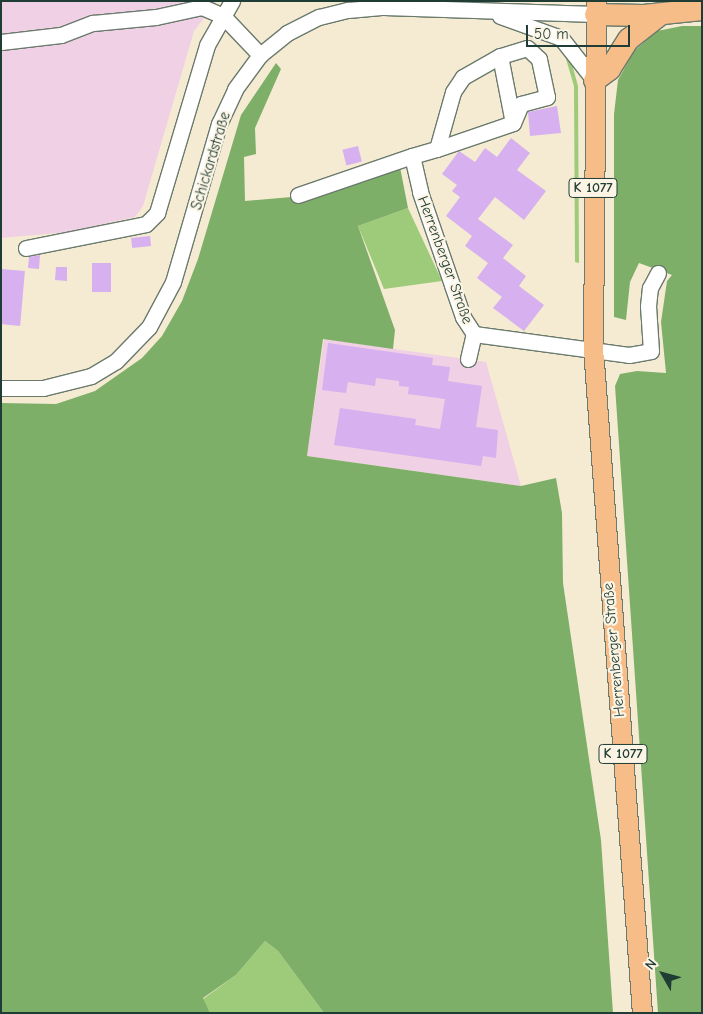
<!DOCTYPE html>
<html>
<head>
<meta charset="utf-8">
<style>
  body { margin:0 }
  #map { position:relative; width:703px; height:1014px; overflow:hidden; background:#f5ebd3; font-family:"Comic Neue",sans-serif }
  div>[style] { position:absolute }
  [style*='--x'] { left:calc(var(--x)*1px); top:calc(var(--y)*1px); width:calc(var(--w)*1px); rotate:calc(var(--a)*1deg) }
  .built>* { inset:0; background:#f0d0e5 }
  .green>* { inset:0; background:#9dcb79 }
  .forest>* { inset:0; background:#7eaf69 }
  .building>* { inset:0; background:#d6b0ef; transform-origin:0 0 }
  .roads { filter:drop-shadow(1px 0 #6a7a6c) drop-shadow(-1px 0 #6a7a6c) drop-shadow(0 1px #6a7a6c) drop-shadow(0 -1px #6a7a6c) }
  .minor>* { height:15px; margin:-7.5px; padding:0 7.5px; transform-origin:7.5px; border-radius:7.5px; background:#fff }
  .major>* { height:19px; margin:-9.5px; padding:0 9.5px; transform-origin:9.5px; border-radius:9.5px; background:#f7bd88 }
  .highway>* { height:21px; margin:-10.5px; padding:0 10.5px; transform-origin:10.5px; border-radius:10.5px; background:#f7bd88 }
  span { translate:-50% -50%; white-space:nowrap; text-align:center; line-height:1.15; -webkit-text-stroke:4.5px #fcf5e5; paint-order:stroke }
  .shield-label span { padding:1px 4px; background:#fcf5e5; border:1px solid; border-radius:4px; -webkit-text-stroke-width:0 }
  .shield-label { font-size:14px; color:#1f3d34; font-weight:700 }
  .street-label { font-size:15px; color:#1f3d34 }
  .frame { position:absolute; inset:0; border:2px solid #1f3d34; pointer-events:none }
  .north { position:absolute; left:638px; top:949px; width:50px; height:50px; -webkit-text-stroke:4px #fcf5e5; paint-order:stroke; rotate:308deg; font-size:14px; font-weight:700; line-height:20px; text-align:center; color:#1f3d34 }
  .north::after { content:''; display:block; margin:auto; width:18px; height:22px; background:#1f3d34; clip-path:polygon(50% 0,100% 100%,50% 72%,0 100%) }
  .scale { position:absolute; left:526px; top:25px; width:104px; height:22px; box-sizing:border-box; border:2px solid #1f3d34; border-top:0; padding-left:6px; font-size:15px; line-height:18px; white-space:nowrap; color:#1f3d34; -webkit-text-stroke:4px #fcf5e5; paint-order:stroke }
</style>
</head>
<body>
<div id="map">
  <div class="built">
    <i style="clip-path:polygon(1px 1px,217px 1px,194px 31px,143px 206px,135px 217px,69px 232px,1px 238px)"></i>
    <i style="clip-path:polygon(324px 339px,486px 362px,521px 486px,307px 456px)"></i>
  </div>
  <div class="green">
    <i style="clip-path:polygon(570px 57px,578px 86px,579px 263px,575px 262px,574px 86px,566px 59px)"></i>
    <i style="clip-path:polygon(408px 208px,442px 281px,384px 289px,358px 226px)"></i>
    <i style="clip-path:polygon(265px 941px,278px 951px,324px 1013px,210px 1013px,203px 999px,236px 975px)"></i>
  </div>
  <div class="forest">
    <i style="clip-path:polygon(682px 26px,702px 26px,702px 1013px,658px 1013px,615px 386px,620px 374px,637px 371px,666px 373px,661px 322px,667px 281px,672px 275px,639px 263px,630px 282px,626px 320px,614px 317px,614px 114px,618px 80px,634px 51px,657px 31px)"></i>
    <i style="clip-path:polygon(276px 63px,281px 69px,255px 128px,256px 154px,244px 157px,245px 201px,303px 196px,399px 162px,408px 208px,358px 226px,395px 330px,393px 349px,323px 339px,307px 456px,521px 486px,556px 478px,562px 513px,563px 583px,601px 840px,613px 1013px,324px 1013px,278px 951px,265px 941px,236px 975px,203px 998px,210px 1013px,1px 1013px,1px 403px,56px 404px,95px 391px,142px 358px,162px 336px,182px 301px,198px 259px,241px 115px)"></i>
  </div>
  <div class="building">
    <i style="clip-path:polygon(557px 106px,561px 133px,530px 136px,528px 112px)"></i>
    <i style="clip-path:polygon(511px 138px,530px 153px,517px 170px,546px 191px,524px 220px,495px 197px,478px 219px,513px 245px,503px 258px,526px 276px,519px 286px,544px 305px,524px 331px,493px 308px,502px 297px,477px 278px,488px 263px,465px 246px,472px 236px,446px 216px,460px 197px,452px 191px,457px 185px,442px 174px,459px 151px,475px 162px,485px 148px,497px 157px)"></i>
    <i style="left:358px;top:146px;width:16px;height:16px;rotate:76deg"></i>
    <i style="left:150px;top:236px;width:10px;height:19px;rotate:84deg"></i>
    <i style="clip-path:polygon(40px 255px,39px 269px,28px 268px,29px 257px)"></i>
    <i style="left:92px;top:263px;width:19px;height:29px"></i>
    <i style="clip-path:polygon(56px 267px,67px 267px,67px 281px,55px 280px)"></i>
    <i style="left:1px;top:269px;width:24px;height:55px;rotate:5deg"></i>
    <i style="clip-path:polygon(328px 343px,433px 358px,432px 365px,450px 367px,448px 381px,482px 386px,476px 427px,498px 430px,496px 458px,483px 456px,481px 466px,334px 445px,340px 408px,416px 419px,415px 425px,440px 429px,445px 399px,408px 394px,409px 387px,399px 386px,399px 381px,376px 378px,375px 386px,348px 382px,346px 393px,322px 390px)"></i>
  </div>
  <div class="roads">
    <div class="minor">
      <i style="--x:500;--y:16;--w:65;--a:19.8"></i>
      <i style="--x:561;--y:38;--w:53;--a:51.8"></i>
      <i style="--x:1;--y:42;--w:60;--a:-6.7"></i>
      <i style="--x:61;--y:35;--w:34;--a:-21"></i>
      <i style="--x:93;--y:23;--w:63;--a:-5.4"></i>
      <i style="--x:156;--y:17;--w:47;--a:-12.3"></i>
      <i style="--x:202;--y:7;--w:23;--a:23"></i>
      <i style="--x:223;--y:16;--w:54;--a:46.5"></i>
      <i style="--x:500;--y:56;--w:68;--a:79"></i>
      <i style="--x:412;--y:156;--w:37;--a:77"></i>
      <i style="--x:420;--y:192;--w:98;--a:71"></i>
      <i style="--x:452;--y:285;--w:34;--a:71"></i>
      <i style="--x:463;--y:317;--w:20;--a:57"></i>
      <i style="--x:474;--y:334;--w:156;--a:7.7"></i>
      <i style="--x:629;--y:355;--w:22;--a:-10"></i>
      <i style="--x:651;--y:351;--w:45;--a:-93.8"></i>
      <i style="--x:648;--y:306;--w:18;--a:-84"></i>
      <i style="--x:650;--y:288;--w:17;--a:-62"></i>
      <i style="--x:298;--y:195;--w:120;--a:-18.9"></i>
      <i style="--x:412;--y:156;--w:26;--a:-16"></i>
      <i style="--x:437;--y:149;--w:80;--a:-18.9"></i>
      <i style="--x:513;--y:123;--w:21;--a:-67"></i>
      <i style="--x:521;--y:104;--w:27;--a:-15"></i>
      <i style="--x:547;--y:97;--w:39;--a:-102"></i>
      <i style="--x:539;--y:59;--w:16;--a:-137"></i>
      <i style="--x:527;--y:48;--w:28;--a:163"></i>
      <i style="--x:500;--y:56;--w:43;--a:150.4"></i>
      <i style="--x:463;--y:77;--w:18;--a:124"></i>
      <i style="--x:453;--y:92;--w:59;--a:105.7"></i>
      <i style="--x:26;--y:248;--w:122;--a:-11.3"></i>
      <i style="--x:146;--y:224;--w:16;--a:-45"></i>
      <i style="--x:157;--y:213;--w:175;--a:-73.4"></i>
      <i style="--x:207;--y:45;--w:51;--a:-60.4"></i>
      <i style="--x:468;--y:359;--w:26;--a:-77"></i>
      <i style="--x:1;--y:388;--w:42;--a:0"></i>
      <i style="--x:43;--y:388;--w:49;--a:-14"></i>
      <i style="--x:91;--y:376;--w:29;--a:-31"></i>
      <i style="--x:116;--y:361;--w:47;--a:-45.9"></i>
      <i style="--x:149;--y:327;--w:51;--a:-61.9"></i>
      <i style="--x:173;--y:282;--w:165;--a:-73.8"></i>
      <i style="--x:219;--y:124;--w:38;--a:-65"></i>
      <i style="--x:235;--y:89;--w:42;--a:-53.7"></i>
      <i style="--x:260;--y:55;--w:35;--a:-39"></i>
      <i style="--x:287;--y:33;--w:36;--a:-27"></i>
      <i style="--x:319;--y:17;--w:30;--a:-14"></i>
      <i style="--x:348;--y:10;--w:36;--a:-5"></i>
      <i style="--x:384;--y:7;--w:211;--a:1.9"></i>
    </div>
    <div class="major">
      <i style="--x:596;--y:1;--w:347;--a:90.5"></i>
      <i style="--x:593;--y:348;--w:667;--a:85.79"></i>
    </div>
    <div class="highway">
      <i style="--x:595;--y:14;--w:48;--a:1.2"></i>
      <i style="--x:643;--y:15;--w:59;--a:-5.8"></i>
      <i style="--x:594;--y:80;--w:19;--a:-36"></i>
      <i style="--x:609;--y:69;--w:36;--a:-58"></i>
      <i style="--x:628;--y:39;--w:41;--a:-38"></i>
    </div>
  </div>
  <div class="shield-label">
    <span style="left:593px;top:188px">K 1077</span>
    <span style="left:623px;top:754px">K 1077</span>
  </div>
  <div class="street-label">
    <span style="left:211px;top:161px;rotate:-73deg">Schickardstraße</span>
    <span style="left:445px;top:260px;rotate:70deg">Herrenberger Straße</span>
    <span style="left:614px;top:650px;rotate:-95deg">Herrenberger Straße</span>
  </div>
  <div class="frame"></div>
  <div class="north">N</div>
  <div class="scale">50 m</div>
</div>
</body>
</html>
